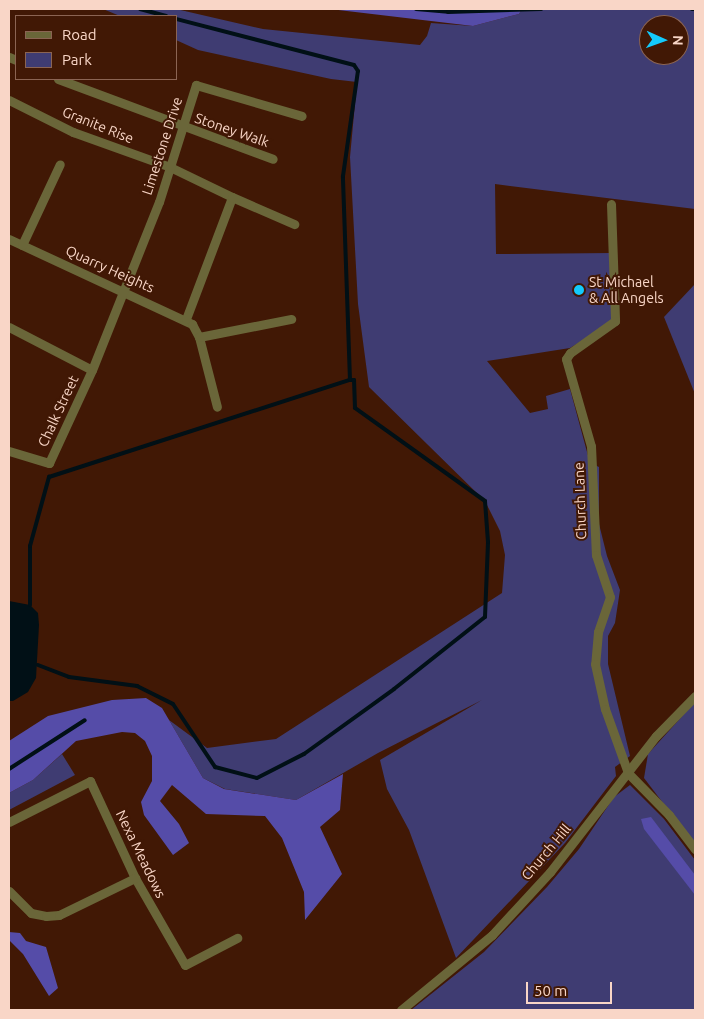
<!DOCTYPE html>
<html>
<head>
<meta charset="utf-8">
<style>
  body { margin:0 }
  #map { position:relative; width:704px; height:1019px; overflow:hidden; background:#411805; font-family:Ubuntu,sans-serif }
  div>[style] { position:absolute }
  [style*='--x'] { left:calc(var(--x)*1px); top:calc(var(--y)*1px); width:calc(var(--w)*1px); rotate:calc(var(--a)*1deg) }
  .green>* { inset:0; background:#3f3c72 }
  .forest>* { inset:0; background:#554ca8 }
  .water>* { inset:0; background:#011016 }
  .stream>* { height:4px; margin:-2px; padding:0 2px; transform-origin:2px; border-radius:2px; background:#011016 }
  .street>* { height:9px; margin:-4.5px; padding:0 4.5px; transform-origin:4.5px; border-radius:4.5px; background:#6a6639 }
  .dots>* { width:14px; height:14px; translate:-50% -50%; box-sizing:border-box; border:2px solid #411805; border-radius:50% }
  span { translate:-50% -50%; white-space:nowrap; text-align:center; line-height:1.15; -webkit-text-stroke:4px #411805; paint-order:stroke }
  .street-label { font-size:14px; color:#f9d6c7 }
  .poi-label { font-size:14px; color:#f9d6c7 }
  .left { translate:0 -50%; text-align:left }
  .frame { position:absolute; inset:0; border:10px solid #f9d6c7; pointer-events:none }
  .legend { position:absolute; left:15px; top:15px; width:162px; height:65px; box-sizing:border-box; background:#411805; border:1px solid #8b6453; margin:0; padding:6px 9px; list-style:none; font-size:15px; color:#f9d6c7 }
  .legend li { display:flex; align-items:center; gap:10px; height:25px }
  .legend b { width:25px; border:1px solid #8b6453 }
  .north { position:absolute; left:639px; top:15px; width:50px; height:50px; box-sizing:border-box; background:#411805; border:1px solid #8b6453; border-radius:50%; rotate:92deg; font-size:14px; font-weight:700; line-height:20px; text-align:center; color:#f9d6c7 }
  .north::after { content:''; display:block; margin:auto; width:18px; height:22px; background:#14cafb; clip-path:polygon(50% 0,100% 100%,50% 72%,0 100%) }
  .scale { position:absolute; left:526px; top:982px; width:86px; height:22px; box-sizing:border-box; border:2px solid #f9d6c7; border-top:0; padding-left:6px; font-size:15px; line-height:18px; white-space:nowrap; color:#f9d6c7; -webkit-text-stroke:4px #411805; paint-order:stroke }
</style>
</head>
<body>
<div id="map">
  <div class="green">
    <i style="clip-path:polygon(evenodd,103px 9px,176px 9px,263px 29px,420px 45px,427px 36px,431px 23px,473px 26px,519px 14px,522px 9px,695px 9px,695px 209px,495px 184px,496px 254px,612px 253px,615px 321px,570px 348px,487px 361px,530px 413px,548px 409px,546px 396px,570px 389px,590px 463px,599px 467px,599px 524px,607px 556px,620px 590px,615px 623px,608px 636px,608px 664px,630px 756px,615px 767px,616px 776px,565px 843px,456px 958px,409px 830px,387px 789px,380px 760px,482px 700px,378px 753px,296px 800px,225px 789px,203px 778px,169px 720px,207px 748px,276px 739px,502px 593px,505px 555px,500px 531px,485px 501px,369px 387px,358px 304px,350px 157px,357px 82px,331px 79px,198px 50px,176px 40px,176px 16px,120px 16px,103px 9px,649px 25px,679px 25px,679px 55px,649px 55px,649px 25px)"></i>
    <i style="clip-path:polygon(695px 284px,695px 394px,664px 317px)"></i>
    <i style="clip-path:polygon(695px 702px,695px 845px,644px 778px,648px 754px)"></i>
    <i style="clip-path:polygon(62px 754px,75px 775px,9px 810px,9px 793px,33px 780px)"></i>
    <i style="clip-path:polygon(630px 785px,664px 819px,695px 860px,695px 1010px,411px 1010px,484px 952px,547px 887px,579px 849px,614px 797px)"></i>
  </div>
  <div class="forest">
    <i style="clip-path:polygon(330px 9px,522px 9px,519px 14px,473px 26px)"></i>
    <i style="clip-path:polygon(146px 698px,162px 708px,203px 778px,224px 789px,296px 800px,343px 774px,340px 810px,320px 827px,342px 874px,305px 920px,304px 892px,282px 838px,265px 816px,206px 814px,172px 785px,160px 801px,179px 824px,189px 843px,173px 855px,144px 815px,141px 802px,152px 781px,152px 756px,145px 741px,135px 733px,122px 732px,76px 741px,33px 780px,9px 793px,9px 741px,48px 716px,112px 700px)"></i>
    <i style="clip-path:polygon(651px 817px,695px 875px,695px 895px,644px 829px,641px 819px)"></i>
    <i style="clip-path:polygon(9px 932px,20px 933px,26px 941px,46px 947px,58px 988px,49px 996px,23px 954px,9px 940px)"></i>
  </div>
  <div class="water">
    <i style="clip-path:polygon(9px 601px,30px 605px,38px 613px,39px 625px,36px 678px,28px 692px,13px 701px,9px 701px)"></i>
  </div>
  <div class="stream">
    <i style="--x:140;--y:9;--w:27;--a:15"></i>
    <i style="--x:416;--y:9;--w:32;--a:5"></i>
    <i style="--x:448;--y:12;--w:93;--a:-1.8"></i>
    <i style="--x:692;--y:9;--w:3;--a:0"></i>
    <i style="--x:30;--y:605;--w:59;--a:-90"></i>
    <i style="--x:30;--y:546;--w:72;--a:-74.6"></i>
    <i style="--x:49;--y:477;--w:316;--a:-17.9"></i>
    <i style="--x:38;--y:665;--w:33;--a:21"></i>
    <i style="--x:69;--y:677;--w:69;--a:7.5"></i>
    <i style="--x:137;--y:686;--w:40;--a:26.6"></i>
    <i style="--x:173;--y:704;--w:76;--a:56.3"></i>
    <i style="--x:215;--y:767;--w:43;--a:14.7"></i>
    <i style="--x:257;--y:778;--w:53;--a:-27.1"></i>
    <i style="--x:304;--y:754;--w:111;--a:-35.8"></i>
    <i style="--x:394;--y:689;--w:116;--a:-38.4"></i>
    <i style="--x:485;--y:617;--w:75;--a:-87.7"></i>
    <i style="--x:488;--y:542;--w:41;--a:-94.2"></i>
    <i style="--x:485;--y:501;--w:160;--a:-144.4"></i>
    <i style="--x:355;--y:408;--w:28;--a:-92"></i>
    <i style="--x:354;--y:380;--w:4;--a:180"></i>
    <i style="--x:350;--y:380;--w:204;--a:-92"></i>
    <i style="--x:343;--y:176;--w:106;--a:-81.9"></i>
    <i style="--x:358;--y:71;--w:7;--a:-124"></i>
    <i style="--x:354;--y:65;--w:184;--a:-165.5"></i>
    <i style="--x:9;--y:769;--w:90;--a:-32.8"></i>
  </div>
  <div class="street">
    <i style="--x:9;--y:57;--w:8;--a:23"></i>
    <i style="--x:58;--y:79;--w:229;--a:20.4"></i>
    <i style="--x:9;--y:100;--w:72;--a:26.6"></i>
    <i style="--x:73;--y:132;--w:103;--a:19.8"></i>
    <i style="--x:170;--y:167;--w:69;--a:25.8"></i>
    <i style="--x:611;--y:204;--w:117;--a:88"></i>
    <i style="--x:615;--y:321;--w:55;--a:144.6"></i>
    <i style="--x:570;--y:353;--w:7;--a:124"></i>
    <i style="--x:566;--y:359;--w:91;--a:74"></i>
    <i style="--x:591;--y:446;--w:109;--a:87.4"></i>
    <i style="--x:596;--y:555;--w:44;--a:71.6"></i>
    <i style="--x:610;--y:597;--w:37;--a:109"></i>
    <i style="--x:598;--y:632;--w:32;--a:95"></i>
    <i style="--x:595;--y:664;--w:46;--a:77.5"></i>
    <i style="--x:605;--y:709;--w:68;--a:70.2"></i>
    <i style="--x:628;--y:773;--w:59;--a:45.7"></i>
    <i style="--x:669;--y:815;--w:43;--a:52.6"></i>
    <i style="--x:9;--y:239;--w:202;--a:24.9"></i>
    <i style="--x:192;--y:324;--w:15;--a:62"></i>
    <i style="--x:199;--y:337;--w:72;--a:75.6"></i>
    <i style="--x:22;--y:245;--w:89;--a:-64.9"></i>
    <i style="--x:186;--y:319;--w:130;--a:-69.3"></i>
    <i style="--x:232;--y:197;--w:68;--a:23.5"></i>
    <i style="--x:9;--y:327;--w:93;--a:27.4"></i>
    <i style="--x:199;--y:337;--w:94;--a:-11.1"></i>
    <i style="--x:9;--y:451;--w:42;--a:16.7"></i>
    <i style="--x:49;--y:463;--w:102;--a:-65.2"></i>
    <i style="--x:92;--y:370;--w:181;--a:-68.3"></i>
    <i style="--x:159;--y:202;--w:123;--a:-72.5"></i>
    <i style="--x:196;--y:85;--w:110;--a:16.3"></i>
    <i style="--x:9;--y:822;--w:91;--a:-26.8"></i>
    <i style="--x:90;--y:781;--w:107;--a:65.1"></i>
    <i style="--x:135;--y:878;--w:100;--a:60.1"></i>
    <i style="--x:185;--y:965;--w:59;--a:-27.4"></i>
    <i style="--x:9;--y:891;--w:31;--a:45"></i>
    <i style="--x:31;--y:913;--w:15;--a:11"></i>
    <i style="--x:46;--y:916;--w:13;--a:-4"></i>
    <i style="--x:59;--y:915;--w:85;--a:-26"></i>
    <i style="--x:401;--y:1010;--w:118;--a:-39.5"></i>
    <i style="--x:492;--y:935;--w:86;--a:-47.4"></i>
    <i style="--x:550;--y:872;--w:172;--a:-52.1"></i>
    <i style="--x:656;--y:736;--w:56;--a:-45.7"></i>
  </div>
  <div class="dots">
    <i style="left:579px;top:290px;background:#14cafb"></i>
  </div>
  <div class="street-label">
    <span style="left:98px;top:125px;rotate:22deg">Granite Rise</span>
    <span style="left:232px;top:130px;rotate:19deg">Stoney Walk</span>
    <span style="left:162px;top:146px;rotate:-72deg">Limestone Drive</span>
    <span style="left:110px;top:269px;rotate:24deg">Quarry Heights</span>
    <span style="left:58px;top:411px;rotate:-65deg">Chalk Street</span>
    <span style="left:580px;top:501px;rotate:-92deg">Church Lane</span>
    <span style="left:546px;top:852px;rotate:-50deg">Church Hill</span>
    <span style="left:141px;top:854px;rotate:64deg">Nexa Meadows</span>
  </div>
  <div class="poi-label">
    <span class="left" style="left:589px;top:290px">St Michael<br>&amp; All Angels</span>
  </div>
  <div class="frame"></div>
  <ul class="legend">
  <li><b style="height:6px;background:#6a6639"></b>Road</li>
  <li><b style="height:14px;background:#3f3c72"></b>Park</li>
  </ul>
  <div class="north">N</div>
  <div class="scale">50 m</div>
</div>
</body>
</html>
